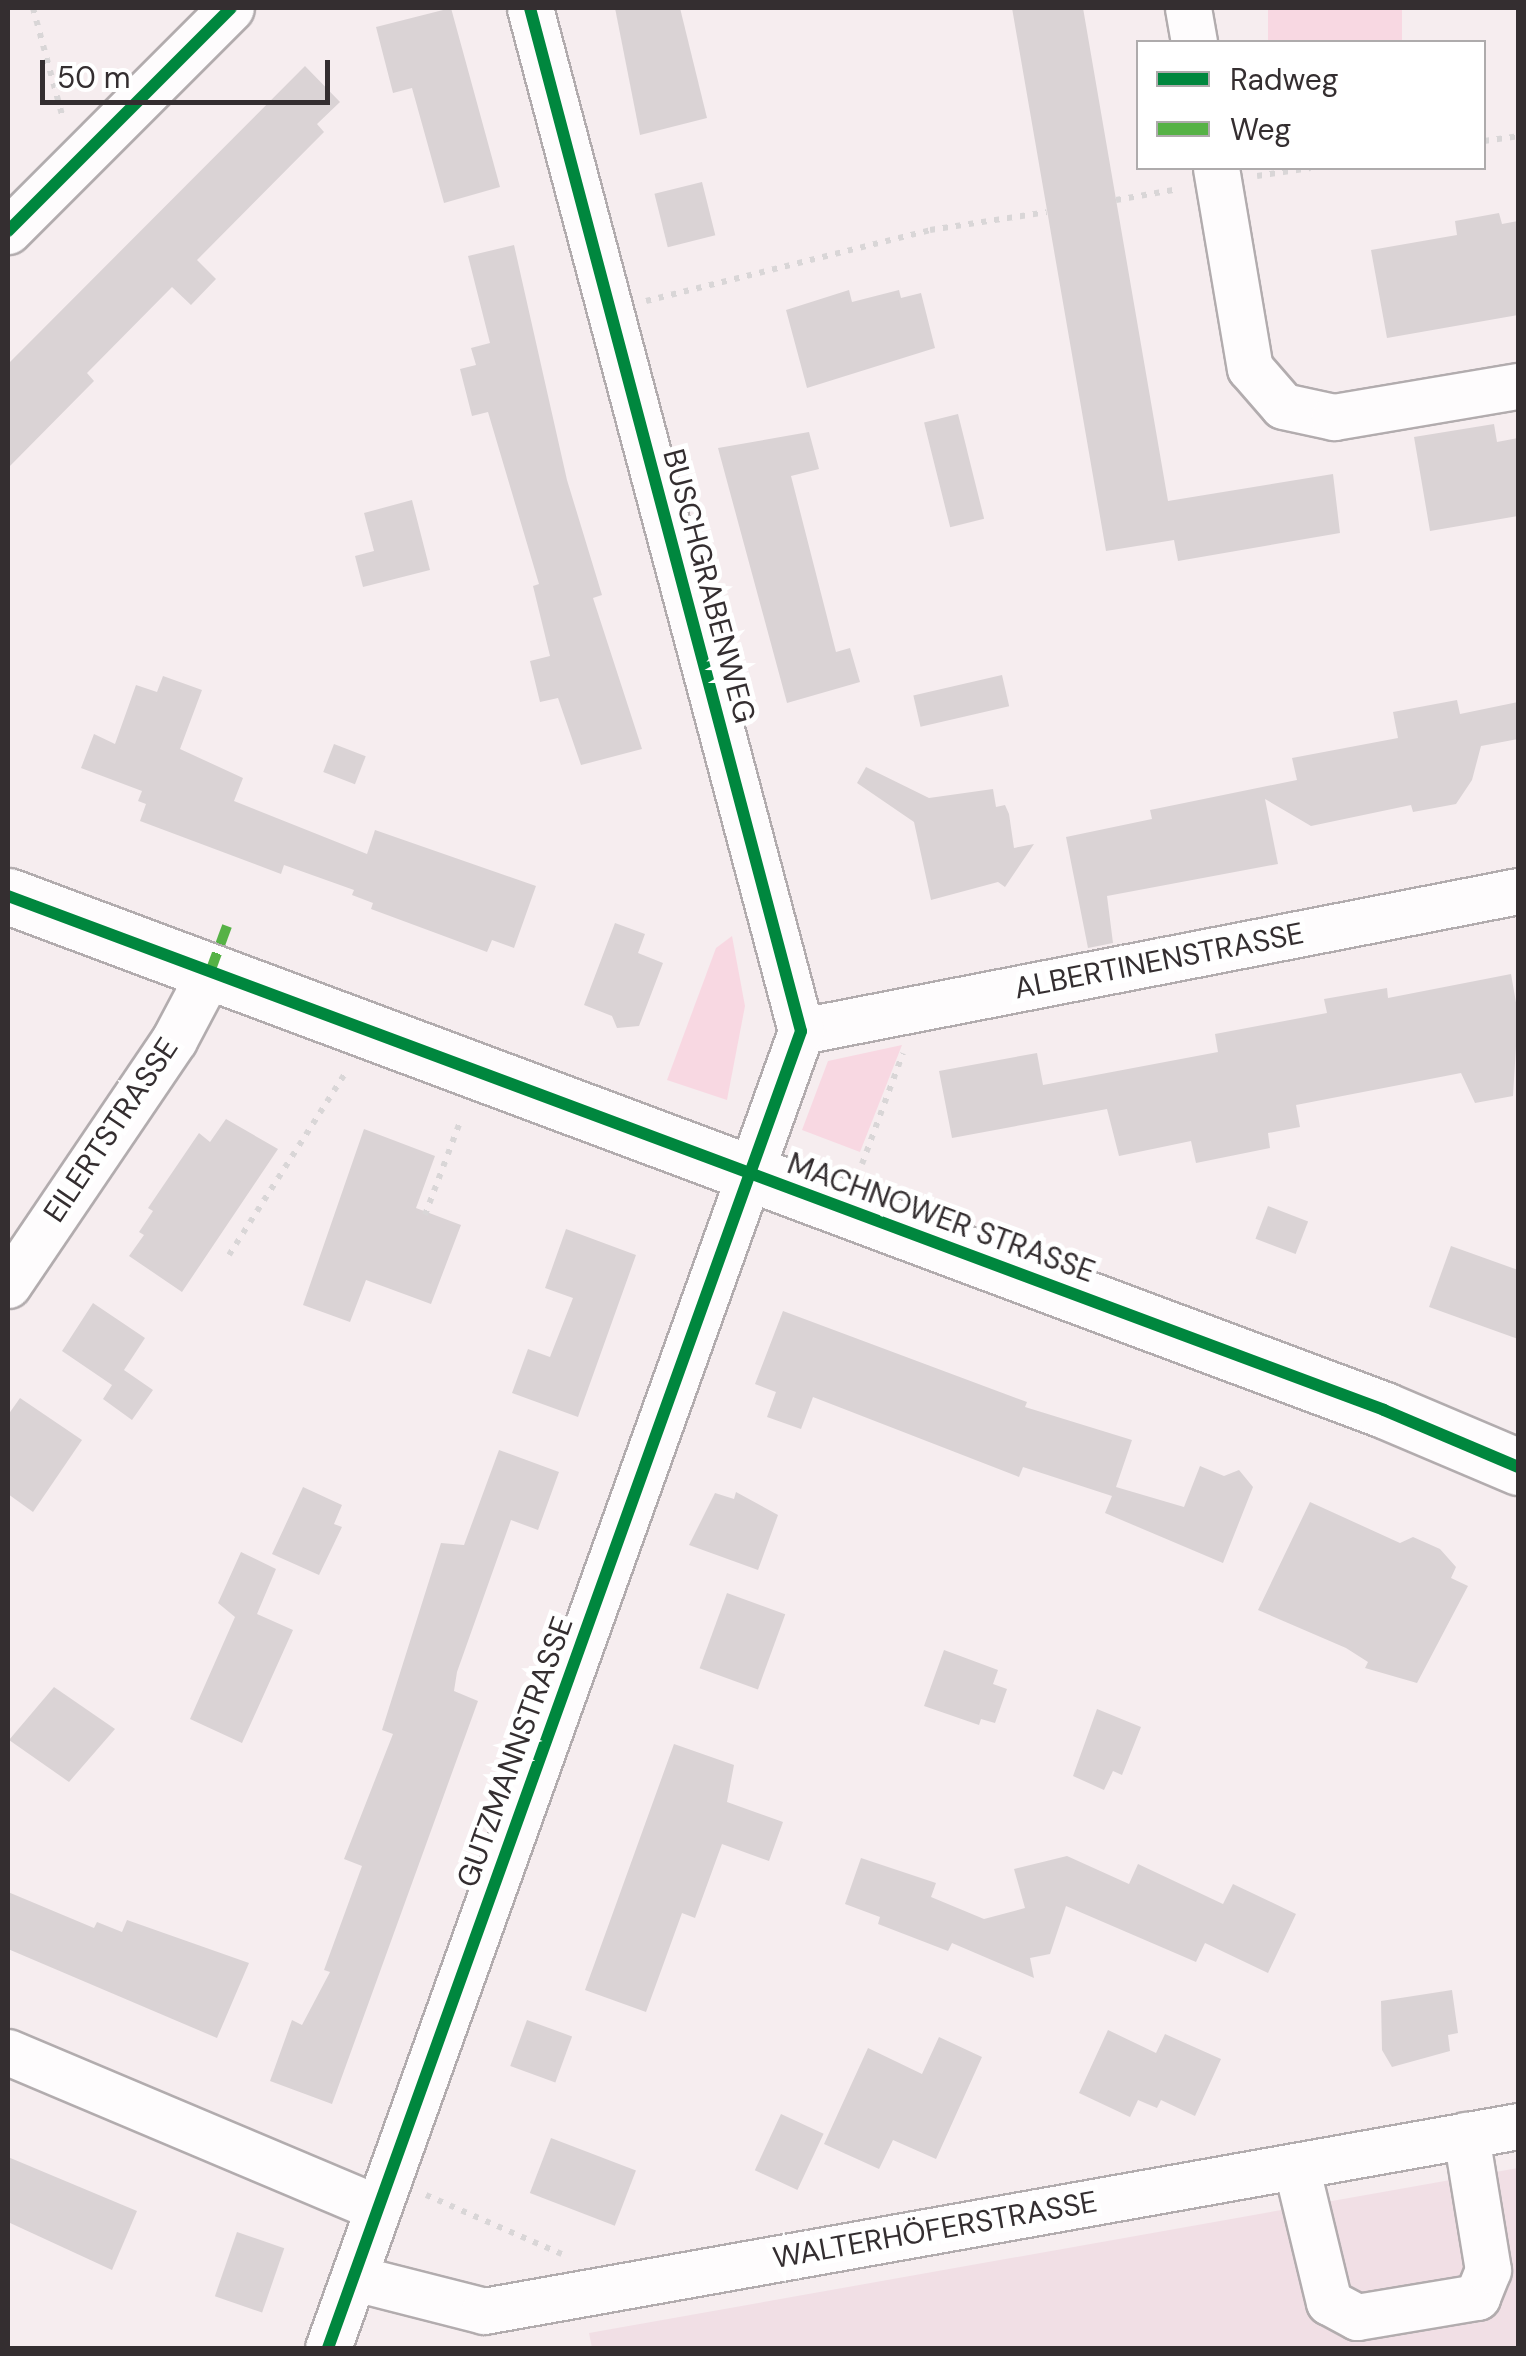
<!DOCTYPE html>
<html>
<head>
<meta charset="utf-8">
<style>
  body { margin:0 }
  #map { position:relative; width:1526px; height:2356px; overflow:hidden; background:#f6edef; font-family:"DM Sans",sans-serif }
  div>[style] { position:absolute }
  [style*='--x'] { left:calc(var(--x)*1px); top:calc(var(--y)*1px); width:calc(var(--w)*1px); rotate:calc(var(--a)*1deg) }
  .built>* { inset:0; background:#f1dfe5 }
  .green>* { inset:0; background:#f8d8e2; transform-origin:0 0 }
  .building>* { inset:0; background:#dad3d5; transform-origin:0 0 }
  .path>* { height:6px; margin-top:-3px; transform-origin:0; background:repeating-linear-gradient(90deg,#d9d6d7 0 5px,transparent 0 13px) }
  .roads { filter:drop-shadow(2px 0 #b2acae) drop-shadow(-2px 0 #b2acae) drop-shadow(0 2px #b2acae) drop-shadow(0 -2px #b2acae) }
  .minor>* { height:45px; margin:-22.5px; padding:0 22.5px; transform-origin:22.5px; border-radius:22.5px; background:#fefcfd }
  .major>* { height:55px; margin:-27.5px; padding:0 27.5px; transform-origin:27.5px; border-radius:27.5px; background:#fefcfd }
  .quiet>* { height:10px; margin-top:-5px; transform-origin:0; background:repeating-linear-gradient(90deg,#56b246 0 20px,transparent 0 30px) }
  .cycleway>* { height:12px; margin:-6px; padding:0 6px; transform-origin:6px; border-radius:6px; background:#00873e }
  span { translate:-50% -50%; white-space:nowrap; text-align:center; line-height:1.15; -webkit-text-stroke:10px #fff; paint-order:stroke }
  .street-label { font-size:30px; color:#342e30 }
  .frame { position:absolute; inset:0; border:10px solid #342e30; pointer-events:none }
  .legend { position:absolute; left:1136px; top:40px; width:350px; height:130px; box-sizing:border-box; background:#fff; border:2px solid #aeabac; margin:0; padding:12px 18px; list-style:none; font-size:30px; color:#342e30 }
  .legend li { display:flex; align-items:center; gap:20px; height:50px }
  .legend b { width:50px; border:2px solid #aeabac }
  .scale { position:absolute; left:40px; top:60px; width:290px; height:45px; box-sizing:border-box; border:5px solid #342e30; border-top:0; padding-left:12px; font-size:30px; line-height:35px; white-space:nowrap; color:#342e30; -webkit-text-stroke:8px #fff; paint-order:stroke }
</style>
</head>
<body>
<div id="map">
  <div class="built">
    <i style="clip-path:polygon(1518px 2168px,1518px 2348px,592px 2348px,589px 2333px)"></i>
  </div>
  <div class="green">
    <i style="left:1268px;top:8px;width:134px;height:35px"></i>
    <i style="clip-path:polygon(732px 936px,745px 1006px,727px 1100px,667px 1080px,716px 948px)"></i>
    <i style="clip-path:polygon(902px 1045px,860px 1152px,802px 1130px,828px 1061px)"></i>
  </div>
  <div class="building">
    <i style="clip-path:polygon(451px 8px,500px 187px,444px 203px,412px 88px,393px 93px,376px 27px)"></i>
    <i style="clip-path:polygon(615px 8px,680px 8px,707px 118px,640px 135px)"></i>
    <i style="clip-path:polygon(1012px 8px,1083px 8px,1168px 501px,1333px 474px,1340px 533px,1178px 561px,1174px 540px,1106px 551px)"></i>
    <i style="clip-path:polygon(305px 66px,340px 102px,317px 124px,324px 132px,197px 260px,216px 279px,191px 305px,172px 287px,87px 373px,94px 381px,8px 468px,8px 364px)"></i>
    <i style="left:702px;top:182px;width:55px;height:49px;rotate:76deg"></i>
    <i style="clip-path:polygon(1499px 213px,1502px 224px,1518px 221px,1518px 315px,1387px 338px,1371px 250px,1457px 235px,1455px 221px)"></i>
    <i style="clip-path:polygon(514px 245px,567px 480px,602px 595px,593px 598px,642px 749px,581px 765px,558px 698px,540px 702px,530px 661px,550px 656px,533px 586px,539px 584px,488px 412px,472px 416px,460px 369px,476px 365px,471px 348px,490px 343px,468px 256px)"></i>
    <i style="clip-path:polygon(849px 290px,852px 302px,899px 290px,901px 298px,921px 293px,935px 348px,807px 388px,786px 310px)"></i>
    <i style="left:958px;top:414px;width:108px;height:35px;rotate:76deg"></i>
    <i style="clip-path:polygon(1494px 424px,1497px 442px,1518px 438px,1518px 516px,1430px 531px,1414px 437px)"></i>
    <i style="clip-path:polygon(809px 432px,819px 469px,791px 476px,836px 652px,850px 648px,860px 682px,787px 703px,718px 448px)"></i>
    <i style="clip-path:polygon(412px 500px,430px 570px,363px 587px,355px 556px,374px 551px,364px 513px)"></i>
    <i style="left:1002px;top:675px;width:32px;height:91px;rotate:77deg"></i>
    <i style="clip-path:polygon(163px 676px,202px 690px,180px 749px,243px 778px,234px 801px,367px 854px,375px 830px,536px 886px,514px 948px,492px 940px,487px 952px,371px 909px,373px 903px,352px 895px,354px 890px,284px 865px,281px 874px,140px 821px,146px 804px,138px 801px,142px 791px,81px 768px,94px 734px,115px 744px,136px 685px,157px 692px)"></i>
    <i style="clip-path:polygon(1457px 700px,1460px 714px,1518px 702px,1518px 739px,1481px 746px,1472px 780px,1456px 804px,1413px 812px,1411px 805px,1311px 826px,1265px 799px,1278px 864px,1107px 896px,1113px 943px,1088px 948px,1066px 837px,1152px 819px,1150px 810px,1297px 780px,1292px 758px,1398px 738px,1393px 712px)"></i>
    <i style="left:334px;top:744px;width:34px;height:30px;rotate:21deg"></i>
    <i style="clip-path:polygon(866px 767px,929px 798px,993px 789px,996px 807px,1005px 805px,1009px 814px,1014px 848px,1034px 844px,1005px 887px,998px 882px,931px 900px,914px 822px,857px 783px)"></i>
    <i style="clip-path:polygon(615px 923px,645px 934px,638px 953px,663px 963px,639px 1026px,617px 1028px,612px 1016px,584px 1005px)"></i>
    <i style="clip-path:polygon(1511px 974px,1518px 1014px,1513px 1096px,1475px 1103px,1461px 1073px,1296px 1105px,1300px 1127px,1268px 1133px,1270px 1148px,1196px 1163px,1191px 1141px,1119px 1156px,1107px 1109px,952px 1138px,939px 1071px,1037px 1053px,1043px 1085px,1218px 1052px,1215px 1034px,1327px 1013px,1324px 999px,1387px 988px,1388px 998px)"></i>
    <i style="clip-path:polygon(226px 1119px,278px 1149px,182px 1292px,129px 1256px,144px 1235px,139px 1232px,153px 1211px,148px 1208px,199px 1133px,210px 1142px)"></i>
    <i style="clip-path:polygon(364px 1129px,435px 1156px,416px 1208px,461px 1225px,431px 1304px,366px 1280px,350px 1322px,303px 1305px)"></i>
    <i style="left:1268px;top:1206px;width:43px;height:35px;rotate:21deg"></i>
    <i style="clip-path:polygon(566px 1229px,636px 1255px,578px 1417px,512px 1393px,528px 1349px,550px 1357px,573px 1298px,545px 1288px)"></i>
    <i style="clip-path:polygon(1451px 1246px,1518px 1270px,1518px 1339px,1429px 1307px)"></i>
    <i style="clip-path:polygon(93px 1303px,145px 1338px,124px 1370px,153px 1390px,132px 1420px,103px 1399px,112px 1385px,62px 1351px)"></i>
    <i style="clip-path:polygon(783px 1311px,1027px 1402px,1025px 1407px,1132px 1440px,1116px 1487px,1184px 1507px,1200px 1466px,1224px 1476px,1239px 1470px,1253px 1487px,1223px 1563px,1105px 1513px,1112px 1496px,1023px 1467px,1019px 1477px,813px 1397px,801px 1429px,767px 1417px,776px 1392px,755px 1384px)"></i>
    <i style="clip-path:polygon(20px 1398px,82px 1440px,33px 1512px,8px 1494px,8px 1415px)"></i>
    <i style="clip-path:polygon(499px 1450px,559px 1472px,538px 1530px,511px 1520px,457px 1672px,454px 1691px,478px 1701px,332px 2104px,270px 2081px,292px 2020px,302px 2025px,330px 1972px,324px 1970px,362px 1866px,344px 1859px,393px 1734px,382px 1730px,441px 1543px,464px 1545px)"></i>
    <i style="clip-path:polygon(303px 1487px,342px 1505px,334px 1524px,342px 1527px,319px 1575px,272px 1554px)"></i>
    <i style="clip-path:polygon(736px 1492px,778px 1515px,758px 1570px,689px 1545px,715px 1493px,734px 1499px)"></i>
    <i style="clip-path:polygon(1310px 1502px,1400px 1543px,1413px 1537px,1440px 1549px,1456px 1567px,1451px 1578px,1468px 1586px,1417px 1683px,1365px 1668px,1368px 1662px,1346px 1648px,1258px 1610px)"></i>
    <i style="clip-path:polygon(241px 1552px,276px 1569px,257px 1614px,293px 1630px,242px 1743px,190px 1719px,235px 1617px,218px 1603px)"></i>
    <i style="left:727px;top:1593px;width:62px;height:80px;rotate:20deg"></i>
    <i style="clip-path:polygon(944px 1650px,998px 1670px,993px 1684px,1007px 1689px,995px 1723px,981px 1719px,979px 1725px,924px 1706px)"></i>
    <i style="clip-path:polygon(54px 1687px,115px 1729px,69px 1782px,9px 1740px)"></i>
    <i style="clip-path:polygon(1097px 1709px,1141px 1727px,1122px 1775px,1113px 1771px,1104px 1790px,1073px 1776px)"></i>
    <i style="clip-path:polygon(674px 1744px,734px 1765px,727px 1802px,783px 1822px,769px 1861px,722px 1844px,695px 1918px,682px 1913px,646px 2012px,585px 1990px)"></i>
    <i style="clip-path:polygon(1067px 1856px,1129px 1884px,1138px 1864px,1223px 1904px,1233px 1884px,1296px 1914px,1268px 1973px,1205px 1943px,1196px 1962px,1066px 1906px,1050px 1954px,1030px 1958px,1034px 1978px,952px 1943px,948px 1951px,878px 1924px,880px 1917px,845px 1904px,861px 1858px,936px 1883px,931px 1897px,984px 1919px,1025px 1908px,1014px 1869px)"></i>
    <i style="clip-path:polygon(8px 1892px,94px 1928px,97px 1922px,122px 1932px,127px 1920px,249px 1963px,217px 2038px,8px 1949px)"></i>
    <i style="clip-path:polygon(1452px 1990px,1458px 2033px,1448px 2035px,1450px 2051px,1392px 2067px,1382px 2050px,1381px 2001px)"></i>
    <i style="left:527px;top:2020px;width:48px;height:49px;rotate:20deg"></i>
    <i style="clip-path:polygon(1108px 2030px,1156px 2053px,1165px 2034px,1221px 2059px,1195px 2116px,1161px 2100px,1157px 2108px,1138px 2100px,1130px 2117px,1079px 2093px)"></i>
    <i style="clip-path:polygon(939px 2037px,982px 2057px,936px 2159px,893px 2140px,879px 2169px,824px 2144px,868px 2048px,922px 2074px)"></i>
    <i style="left:781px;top:2114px;width:47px;height:62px;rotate:25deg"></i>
    <i style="left:551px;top:2138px;width:91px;height:59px;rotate:21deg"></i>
    <i style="clip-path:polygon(8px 2157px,137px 2211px,112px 2270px,8px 2222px)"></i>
    <i style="left:237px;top:2232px;width:50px;height:68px;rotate:19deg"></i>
  </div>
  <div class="path">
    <i style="--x:33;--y:8;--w:111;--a:74.8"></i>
    <i style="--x:1484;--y:141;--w:34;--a:-8"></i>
    <i style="--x:1257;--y:176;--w:54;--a:-8.6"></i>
    <i style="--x:1116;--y:200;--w:64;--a:-9.9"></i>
    <i style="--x:646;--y:301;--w:293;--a:-14"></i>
    <i style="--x:930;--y:230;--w:118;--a:-8.7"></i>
    <i style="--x:862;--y:1164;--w:118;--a:-69.7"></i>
    <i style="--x:425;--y:1215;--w:103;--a:-69.4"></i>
    <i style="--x:229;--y:1255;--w:214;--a:-57.4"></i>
    <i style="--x:426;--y:2195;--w:148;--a:23.5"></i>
  </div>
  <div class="roads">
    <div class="minor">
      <i style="--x:1188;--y:8;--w:35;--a:80"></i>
      <i style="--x:1216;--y:168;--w:203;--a:80.4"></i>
      <i style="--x:1250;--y:368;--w:50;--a:49"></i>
      <i style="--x:1283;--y:406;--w:52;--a:12.2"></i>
      <i style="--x:1334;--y:417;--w:187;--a:-9.6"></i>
      <i style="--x:8;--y:231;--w:315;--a:-45"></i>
      <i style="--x:801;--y:1031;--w:731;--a:-11.05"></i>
      <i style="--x:8;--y:1285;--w:296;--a:-55.9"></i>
      <i style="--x:174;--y:1040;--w:77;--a:-62.1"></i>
      <i style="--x:8;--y:2052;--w:401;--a:22.9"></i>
      <i style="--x:1296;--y:2166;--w:140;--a:76.4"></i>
      <i style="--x:1329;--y:2302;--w:32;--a:28"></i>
      <i style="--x:1357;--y:2317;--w:122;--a:-9.5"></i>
      <i style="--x:1477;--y:2297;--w:29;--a:-68"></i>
      <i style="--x:1488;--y:2270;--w:137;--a:-99.3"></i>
      <i style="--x:355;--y:2278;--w:133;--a:14.3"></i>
      <i style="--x:484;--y:2311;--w:1050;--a:-10.14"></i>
      <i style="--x:328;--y:2348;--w:1399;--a:-70.24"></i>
      <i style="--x:801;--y:1031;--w:1058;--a:-104.84"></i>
    </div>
    <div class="major">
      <i style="--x:8;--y:896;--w:1469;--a:20.48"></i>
      <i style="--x:1384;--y:1410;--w:146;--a:23"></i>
    </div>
  </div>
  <div class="quiet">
    <i style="--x:210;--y:972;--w:49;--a:-69.7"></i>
  </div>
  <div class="cycleway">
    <i style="--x:8;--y:231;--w:315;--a:-45"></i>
    <i style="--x:8;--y:896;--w:1469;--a:20.48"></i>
    <i style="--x:1384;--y:1410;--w:146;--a:23"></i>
    <i style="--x:328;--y:2348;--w:1399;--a:-70.24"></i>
    <i style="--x:801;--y:1031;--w:1058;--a:-104.84"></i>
  </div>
  <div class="street-label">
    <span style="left:709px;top:586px;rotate:75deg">BUSCHGRABENWEG</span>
    <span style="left:1159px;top:961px;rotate:-11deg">ALBERTINENSTRASSE</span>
    <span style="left:111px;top:1130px;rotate:-56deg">EILERTSTRASSE</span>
    <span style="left:941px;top:1218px;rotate:20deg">MACHNOWER STRASSE</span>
    <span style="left:515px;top:1752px;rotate:-70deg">GUTZMANNSTRASSE</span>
    <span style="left:935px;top:2230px;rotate:-10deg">WALTERHÖFERSTRASSE</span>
  </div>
  <div class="frame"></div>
  <ul class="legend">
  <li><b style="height:12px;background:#00873e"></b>Radweg</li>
  <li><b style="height:12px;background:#56b246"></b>Weg</li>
  </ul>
  <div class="scale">50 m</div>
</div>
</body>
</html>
